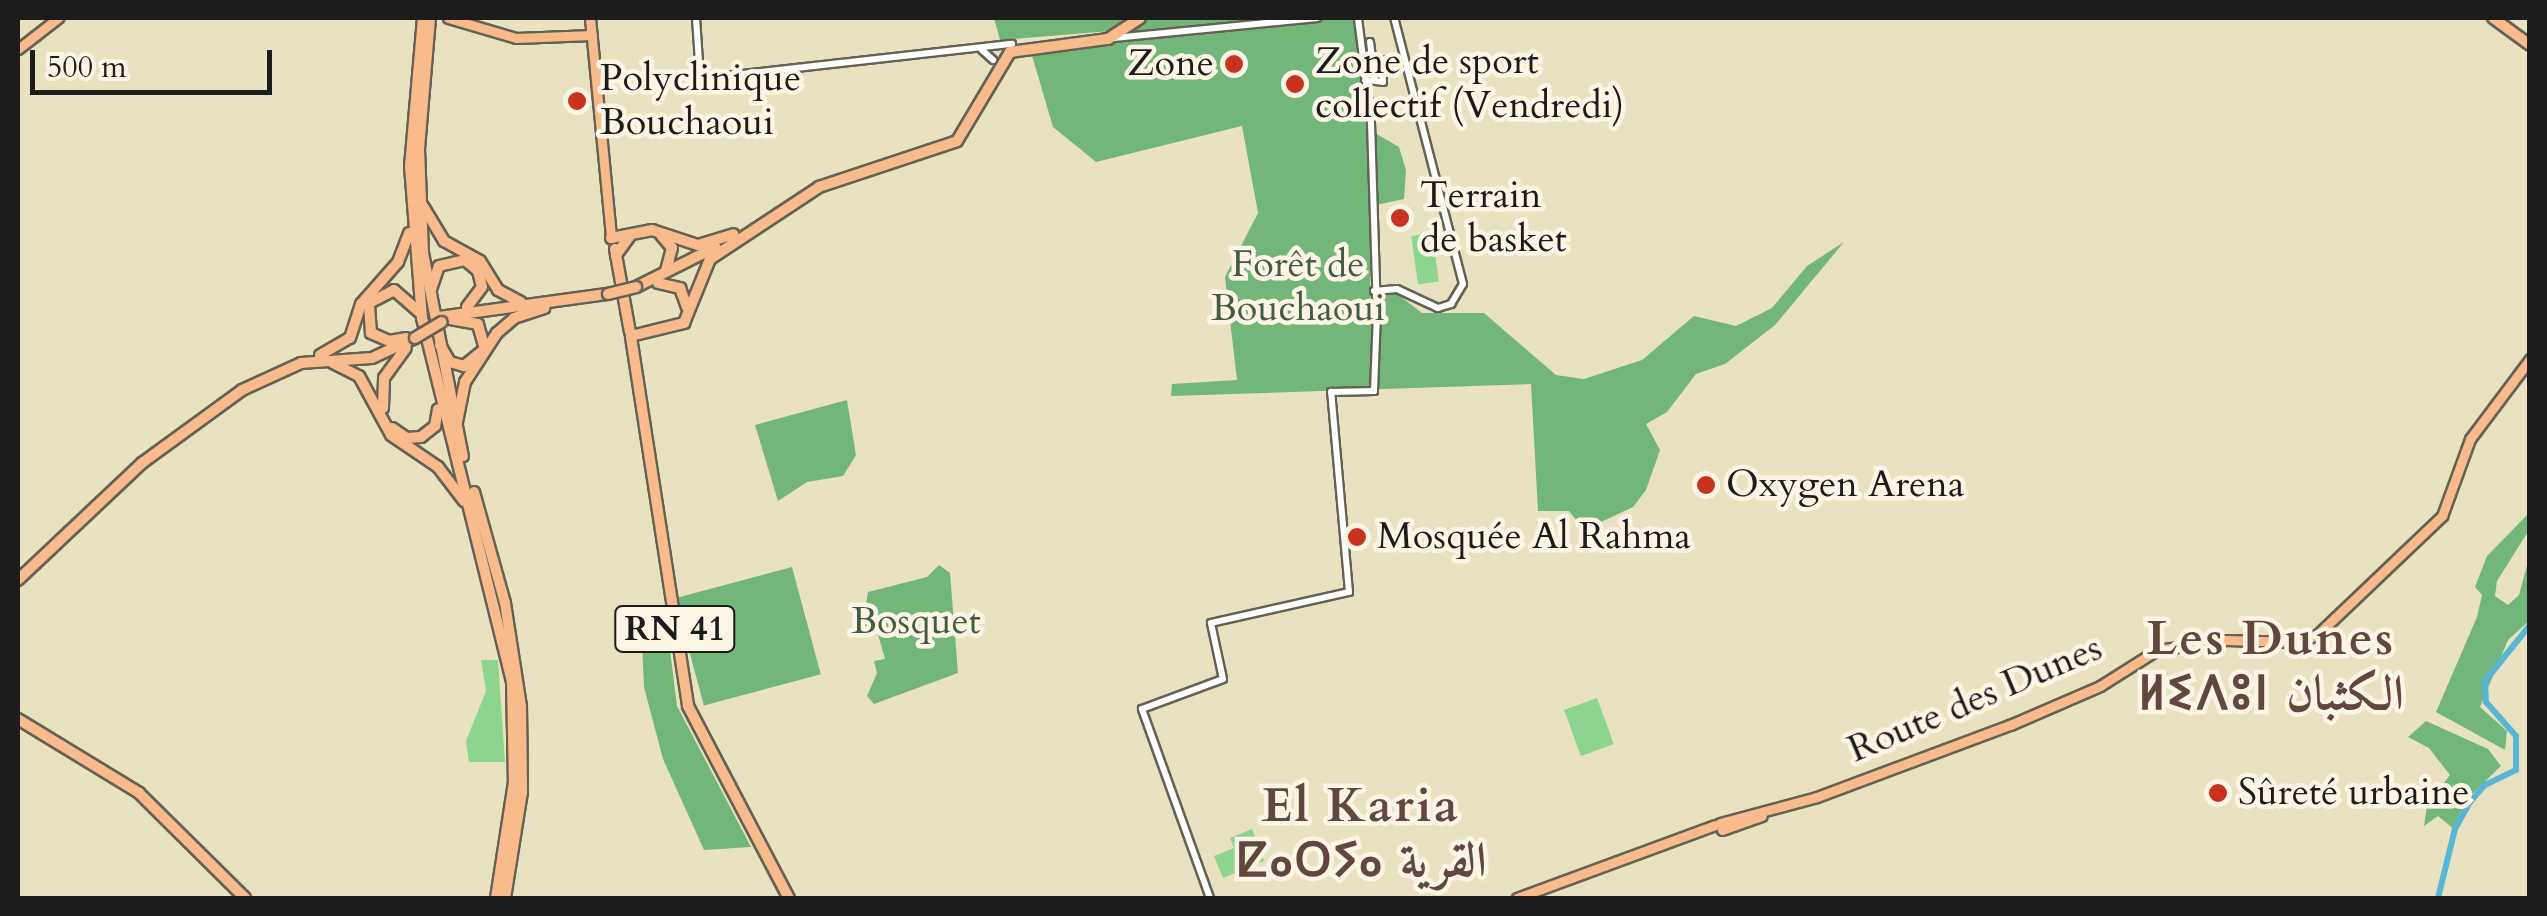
<!DOCTYPE html>
<html>
<head>
<meta charset="utf-8">
<style>
  body { margin:0 }
  #map { position:relative; width:2547px; height:916px; overflow:hidden; background:#e9e2c0; font-family:Cardo,Amiri,"Noto Sans Tifinagh",serif }
  div>[style] { position:absolute }
  [style*='--x'] { left:calc(var(--x)*1px); top:calc(var(--y)*1px); width:calc(var(--w)*1px); rotate:calc(var(--a)*1deg) }
  .green>* { inset:0; background:#8dd48f; transform-origin:0 0 }
  .forest>* { inset:0; background:#72b67a; transform-origin:0 0 }
  .river>* { height:6px; margin:-3px; padding:0 3px; transform-origin:3px; border-radius:3px; background:#57b6d5 }
  .roads { filter:drop-shadow(2px 0 #646155) drop-shadow(-2px 0 #646155) drop-shadow(0 2px #646155) drop-shadow(0 -2px #646155) }
  .minor>* { height:6px; margin:-3px; padding:0 3px; transform-origin:3px; border-radius:3px; background:#fff }
  .major>* { height:9px; margin:-4.5px; padding:0 4.5px; transform-origin:4.5px; border-radius:4.5px; background:#fabb8c }
  .highway>* { height:10px; margin:-5px; padding:0 5px; transform-origin:5px; border-radius:5px; background:#fabb8c }
  .bridges { filter:drop-shadow(2px 0 #646155) drop-shadow(-2px 0 #646155) drop-shadow(0 2px #646155) drop-shadow(0 -2px #646155) }
  .highway-bridge>* { height:10px; margin:-5px; padding:0 5px; transform-origin:5px; border-radius:5px; background:#fabb8c }
  .dots>* { width:28px; height:28px; translate:-50% -50%; box-sizing:border-box; border:5px solid #fcf5e5; border-radius:50% }
  span { translate:-50% -50%; white-space:nowrap; text-align:center; line-height:1.15; -webkit-text-stroke:9px #fcf5e5; paint-order:stroke }
  .shield-label span { padding:2px 8px; background:#fcf5e5; border:2px solid; border-radius:8px; -webkit-text-stroke-width:0 }
  .shield-label { font-size:35px; color:#1c1c1c; font-weight:700 }
  .poi-label { font-size:38px; color:#1c1c1c }
  .left { translate:0 -50%; text-align:left }
  .right { translate:-100% -50%; text-align:right }
  .park-label { font-size:38px; color:#445c44 }
  .street-label { font-size:38px; color:#1c1c1c }
  .district-label { font-size:48px; color:#624741; font-weight:700; letter-spacing:2.5px }
  .frame { position:absolute; inset:0; border:20px solid #1c1c1c; pointer-events:none }
  .scale { position:absolute; left:30px; top:50px; width:242px; height:45px; box-sizing:border-box; border:5px solid #1c1c1c; border-top:0; padding-left:12px; font-size:30px; line-height:35px; white-space:nowrap; color:#1c1c1c; -webkit-text-stroke:8px #fcf5e5; paint-order:stroke }
</style>
</head>
<body>
<div id="map">
  <div class="green">
    <i style="left:1432px;top:233px;width:49px;height:21px;rotate:82deg"></i>
    <i style="clip-path:polygon(481px 660px,498px 660px,505px 762px,469px 762px,466px 741px,486px 691px)"></i>
    <i style="left:1597px;top:698px;width:49px;height:35px;rotate:70deg"></i>
    <i style="clip-path:polygon(1252px 829px,1264px 861px,1223px 878px,1214px 856px,1234px 848px,1230px 838px)"></i>
  </div>
  <div class="forest">
    <i style="clip-path:polygon(994px 18px,1132px 18px,1110px 31px,1000px 40px)"></i>
    <i style="clip-path:polygon(1144px 18px,1355px 18px,1368px 129px,1399px 147px,1406px 170px,1404px 199px,1371px 206px,1370px 294px,1395px 292px,1422px 313px,1484px 313px,1556px 375px,1584px 379px,1642px 360px,1694px 316px,1736px 326px,1772px 308px,1807px 266px,1844px 242px,1775px 325px,1725px 364px,1696px 374px,1667px 412px,1646px 424px,1660px 450px,1646px 490px,1633px 507px,1584px 530px,1569px 511px,1538px 511px,1531px 384px,1171px 396px,1172px 384px,1237px 380px,1225px 277px,1258px 213px,1242px 126px,1096px 162px,1053px 127px,1031px 52px,1113px 43px)"></i>
    <i style="clip-path:polygon(847px 400px,856px 455px,843px 476px,807px 482px,778px 501px,755px 425px)"></i>
    <i style="clip-path:polygon(2529px 513px,2529px 530px,2497px 581px,2495px 596px,2508px 605px,2519px 595px,2529px 558px,2529px 621px,2508px 640px,2480px 707px,2507px 731px,2505px 750px,2436px 712px,2477px 617px,2482px 595px,2475px 587px,2487px 556px)"></i>
    <i style="clip-path:polygon(939px 565px,950px 573px,958px 673px,874px 704px,867px 696px,877px 673px,874px 661px,885px 659px,876px 627px,867px 636px,863px 624px,868px 592px,927px 577px)"></i>
    <i style="left:792px;top:567px;width:111px;height:121px;rotate:75deg"></i>
    <i style="clip-path:polygon(668px 634px,677px 706px,751px 847px,704px 850px,663px 759px,644px 687px,642px 642px)"></i>
    <i style="clip-path:polygon(2426px 721px,2488px 749px,2501px 766px,2469px 797px,2453px 828px,2438px 816px,2424px 826px,2427px 805px,2450px 775px,2429px 748px,2408px 737px)"></i>
  </div>
  <div class="river">
    <i style="--x:2438;--y:898;--w:71;--a:-76.2"></i>
    <i style="--x:2455;--y:829;--w:31;--a:-61"></i>
    <i style="--x:2470;--y:802;--w:23;--a:-49"></i>
    <i style="--x:2485;--y:785;--w:34;--a:-26"></i>
    <i style="--x:2516;--y:770;--w:34;--a:-90"></i>
    <i style="--x:2516;--y:736;--w:45;--a:-131.4"></i>
    <i style="--x:2486;--y:702;--w:21;--a:-93"></i>
    <i style="--x:2485;--y:681;--w:72;--a:-51.2"></i>
  </div>
  <div class="roads">
    <div class="minor">
      <i style="--x:696;--y:18;--w:58;--a:86.1"></i>
      <i style="--x:700;--y:76;--w:7;--a:16"></i>
      <i style="--x:707;--y:78;--w:307;--a:-6.4"></i>
      <i style="--x:1114;--y:38;--w:204;--a:-5.6"></i>
      <i style="--x:1370;--y:42;--w:38;--a:83"></i>
      <i style="--x:982;--y:50;--w:15;--a:42"></i>
      <i style="--x:1365;--y:80;--w:18;--a:6"></i>
      <i style="--x:1383;--y:82;--w:22;--a:-95"></i>
      <i style="--x:1374;--y:291;--w:23;--a:-5"></i>
      <i style="--x:1397;--y:289;--w:45;--a:24.9"></i>
      <i style="--x:1438;--y:308;--w:14;--a:-17"></i>
      <i style="--x:1451;--y:304;--w:23;--a:-59"></i>
      <i style="--x:1463;--y:284;--w:275;--a:-104.5"></i>
      <i style="--x:1210;--y:898;--w:201;--a:-109.8"></i>
      <i style="--x:1142;--y:709;--w:86;--a:-20.3"></i>
      <i style="--x:1223;--y:679;--w:57;--a:-102.1"></i>
      <i style="--x:1211;--y:623;--w:141;--a:-12.7"></i>
      <i style="--x:1349;--y:592;--w:201;--a:-95.1"></i>
      <i style="--x:1331;--y:392;--w:43;--a:-1.3"></i>
      <i style="--x:1374;--y:391;--w:77;--a:-87.8"></i>
      <i style="--x:1377;--y:314;--w:194;--a:-91.8"></i>
      <i style="--x:1371;--y:120;--w:103;--a:-97.3"></i>
    </div>
    <div class="major">
      <i style="--x:448;--y:18;--w:71;--a:16.4"></i>
      <i style="--x:516;--y:38;--w:76;--a:-2.3"></i>
      <i style="--x:590;--y:18;--w:221;--a:84.5"></i>
      <i style="--x:18;--y:49;--w:51;--a:-37.8"></i>
      <i style="--x:1720;--y:823;--w:100;--a:-15"></i>
      <i style="--x:1817;--y:797;--w:206;--a:-20.5"></i>
      <i style="--x:2010;--y:725;--w:98;--a:-23.4"></i>
      <i style="--x:2100;--y:686;--w:67;--a:-32.3"></i>
      <i style="--x:2157;--y:650;--w:70;--a:-8.2"></i>
      <i style="--x:2226;--y:640;--w:70;--a:1.6"></i>
      <i style="--x:2296;--y:642;--w:22;--a:-18"></i>
      <i style="--x:2317;--y:635;--w:173;--a:-43.6"></i>
      <i style="--x:2442;--y:516;--w:82;--a:-70"></i>
      <i style="--x:2470;--y:439;--w:100;--a:-53.1"></i>
      <i style="--x:1722;--y:830;--w:42;--a:-19.3"></i>
      <i style="--x:1517;--y:898;--w:211;--a:-20.2"></i>
    </div>
    <div class="highway">
      <i style="--x:423;--y:18;--w:149;--a:95"></i>
      <i style="--x:410;--y:166;--w:152;--a:85.5"></i>
      <i style="--x:422;--y:318;--w:374;--a:76.1"></i>
      <i style="--x:512;--y:681;--w:101;--a:88.9"></i>
      <i style="--x:514;--y:782;--w:117;--a:98.8"></i>
      <i style="--x:430;--y:18;--w:131;--a:94.8"></i>
      <i style="--x:419;--y:149;--w:104;--a:87.8"></i>
      <i style="--x:423;--y:253;--w:207;--a:78.9"></i>
      <i style="--x:2493;--y:18;--w:46;--a:36.1"></i>
      <i style="--x:423;--y:206;--w:41;--a:59"></i>
      <i style="--x:444;--y:241;--w:41;--a:29.1"></i>
      <i style="--x:480;--y:261;--w:34;--a:58"></i>
      <i style="--x:498;--y:290;--w:26;--a:28"></i>
      <i style="--x:661;--y:235;--w:17;--a:50"></i>
      <i style="--x:672;--y:248;--w:24;--a:105"></i>
      <i style="--x:611;--y:238;--w:42;--a:-11"></i>
      <i style="--x:652;--y:230;--w:48;--a:18.1"></i>
      <i style="--x:698;--y:245;--w:37;--a:-17"></i>
      <i style="--x:615;--y:249;--w:84;--a:79.8"></i>
      <i style="--x:616;--y:255;--w:22;--a:-54"></i>
      <i style="--x:658;--y:283;--w:23;--a:13"></i>
      <i style="--x:680;--y:288;--w:20;--a:70"></i>
      <i style="--x:636;--y:287;--w:89;--a:-26.6"></i>
      <i style="--x:431;--y:289;--w:24;--a:-71"></i>
      <i style="--x:439;--y:266;--w:27;--a:-13"></i>
      <i style="--x:465;--y:260;--w:17;--a:40"></i>
      <i style="--x:478;--y:271;--w:16;--a:76"></i>
      <i style="--x:482;--y:287;--w:25;--a:127"></i>
      <i style="--x:439;--y:317;--w:171;--a:-7.8"></i>
      <i style="--x:631;--y:336;--w:55;--a:-13.8"></i>
      <i style="--x:684;--y:323;--w:69;--a:-67.9"></i>
      <i style="--x:710;--y:259;--w:131;--a:-33.4"></i>
      <i style="--x:819;--y:187;--w:145;--a:-18.4"></i>
      <i style="--x:957;--y:141;--w:104;--a:-59.2"></i>
      <i style="--x:1010;--y:52;--w:99;--a:-7.6"></i>
      <i style="--x:1108;--y:39;--w:38;--a:-33"></i>
      <i style="--x:631;--y:337;--w:373;--a:81.2"></i>
      <i style="--x:688;--y:706;--w:217;--a:62.3"></i>
      <i style="--x:406;--y:338;--w:17;--a:170"></i>
      <i style="--x:389;--y:341;--w:20;--a:-156"></i>
      <i style="--x:371;--y:333;--w:30;--a:-94"></i>
      <i style="--x:369;--y:303;--w:28;--a:-27"></i>
      <i style="--x:394;--y:290;--w:33;--a:41"></i>
      <i style="--x:440;--y:345;--w:20;--a:60"></i>
      <i style="--x:450;--y:362;--w:15;--a:16"></i>
      <i style="--x:464;--y:366;--w:27;--a:-39"></i>
      <i style="--x:485;--y:349;--w:26;--a:-106"></i>
      <i style="--x:478;--y:324;--w:27;--a:-170"></i>
      <i style="--x:320;--y:355;--w:34;--a:-30"></i>
      <i style="--x:350;--y:338;--w:36;--a:-72"></i>
      <i style="--x:361;--y:304;--w:56;--a:-48.6"></i>
      <i style="--x:398;--y:262;--w:31;--a:-69"></i>
      <i style="--x:333;--y:363;--w:29;--a:27"></i>
      <i style="--x:359;--y:376;--w:67;--a:61.5"></i>
      <i style="--x:391;--y:435;--w:57;--a:34.2"></i>
      <i style="--x:438;--y:467;--w:43;--a:52.6"></i>
      <i style="--x:383;--y:408;--w:30;--a:-88"></i>
      <i style="--x:384;--y:378;--w:37;--a:-54"></i>
      <i style="--x:457;--y:422;--w:41;--a:-78.7"></i>
      <i style="--x:465;--y:382;--w:59;--a:-56.9"></i>
      <i style="--x:497;--y:333;--w:23;--a:-41"></i>
      <i style="--x:514;--y:318;--w:32;--a:-18"></i>
      <i style="--x:392;--y:428;--w:18;--a:34"></i>
      <i style="--x:407;--y:438;--w:14;--a:-4"></i>
      <i style="--x:421;--y:437;--w:18;--a:-38"></i>
      <i style="--x:435;--y:426;--w:17;--a:-80"></i>
      <i style="--x:474;--y:492;--w:115;--a:74.4"></i>
      <i style="--x:505;--y:603;--w:104;--a:81.2"></i>
      <i style="--x:521;--y:706;--w:86;--a:89.3"></i>
      <i style="--x:522;--y:792;--w:107;--a:99.1"></i>
      <i style="--x:18;--y:580;--w:170;--a:-43.3"></i>
      <i style="--x:142;--y:463;--w:124;--a:-36.1"></i>
      <i style="--x:242;--y:390;--w:65;--a:-24.6"></i>
      <i style="--x:301;--y:363;--w:71;--a:-4"></i>
      <i style="--x:372;--y:358;--w:47;--a:-24.9"></i>
      <i style="--x:18;--y:719;--w:142;--a:31.4"></i>
      <i style="--x:139;--y:793;--w:149;--a:44.7"></i>
    </div>
  </div>
  <div class="bridges">
    <div class="highway-bridge">
      <i style="--x:608;--y:294;--w:29;--a:-14"></i>
      <i style="--x:415;--y:338;--w:31;--a:-31"></i>
    </div>
  </div>
  <div class="dots">
    <i style="left:1234px;top:64px;background:#c8321e"></i>
    <i style="left:1295px;top:84px;background:#c8321e"></i>
    <i style="left:577px;top:101px;background:#c8321e"></i>
    <i style="left:1400px;top:218px;background:#c8321e"></i>
    <i style="left:1706px;top:485px;background:#c8321e"></i>
    <i style="left:1357px;top:537px;background:#c8321e"></i>
    <i style="left:2218px;top:793px;background:#c8321e"></i>
  </div>
  <div class="shield-label">
    <span style="left:675px;top:629px">RN 41</span>
  </div>
  <div class="poi-label">
    <span class="left" style="left:1315px;top:84px">Zone de sport<br>collectif (Vendredi)</span>
    <span class="right" style="left:1214px;top:64px">Zone</span>
    <span class="left" style="left:600px;top:101px">Polyclinique<br>Bouchaoui</span>
    <span class="left" style="left:1420px;top:218px">Terrain<br>de basket</span>
    <span class="left" style="left:1726px;top:485px">Oxygen Arena</span>
    <span class="left" style="left:1377px;top:537px">Mosquée Al Rahma</span>
    <span class="left" style="left:2238px;top:793px">Sûreté urbaine</span>
  </div>
  <div class="park-label">
    <span style="left:1298px;top:287px">Forêt de<br>Bouchaoui</span>
    <span style="left:916px;top:622px">Bosquet</span>
  </div>
  <div class="street-label">
    <span style="left:1975px;top:699px;rotate:-23deg">Route des Dunes</span>
  </div>
  <div class="district-label">
    <span style="left:2271px;top:666px">Les Dunes<br>ⵍⵉⴷⵓⵏ الكثبان</span>
    <span style="left:1361px;top:833px">El Karia<br>ⵇⴰⵔⵢⴰ القرية</span>
  </div>
  <div class="frame"></div>
  <div class="scale">500 m</div>
</div>
</body>
</html>
